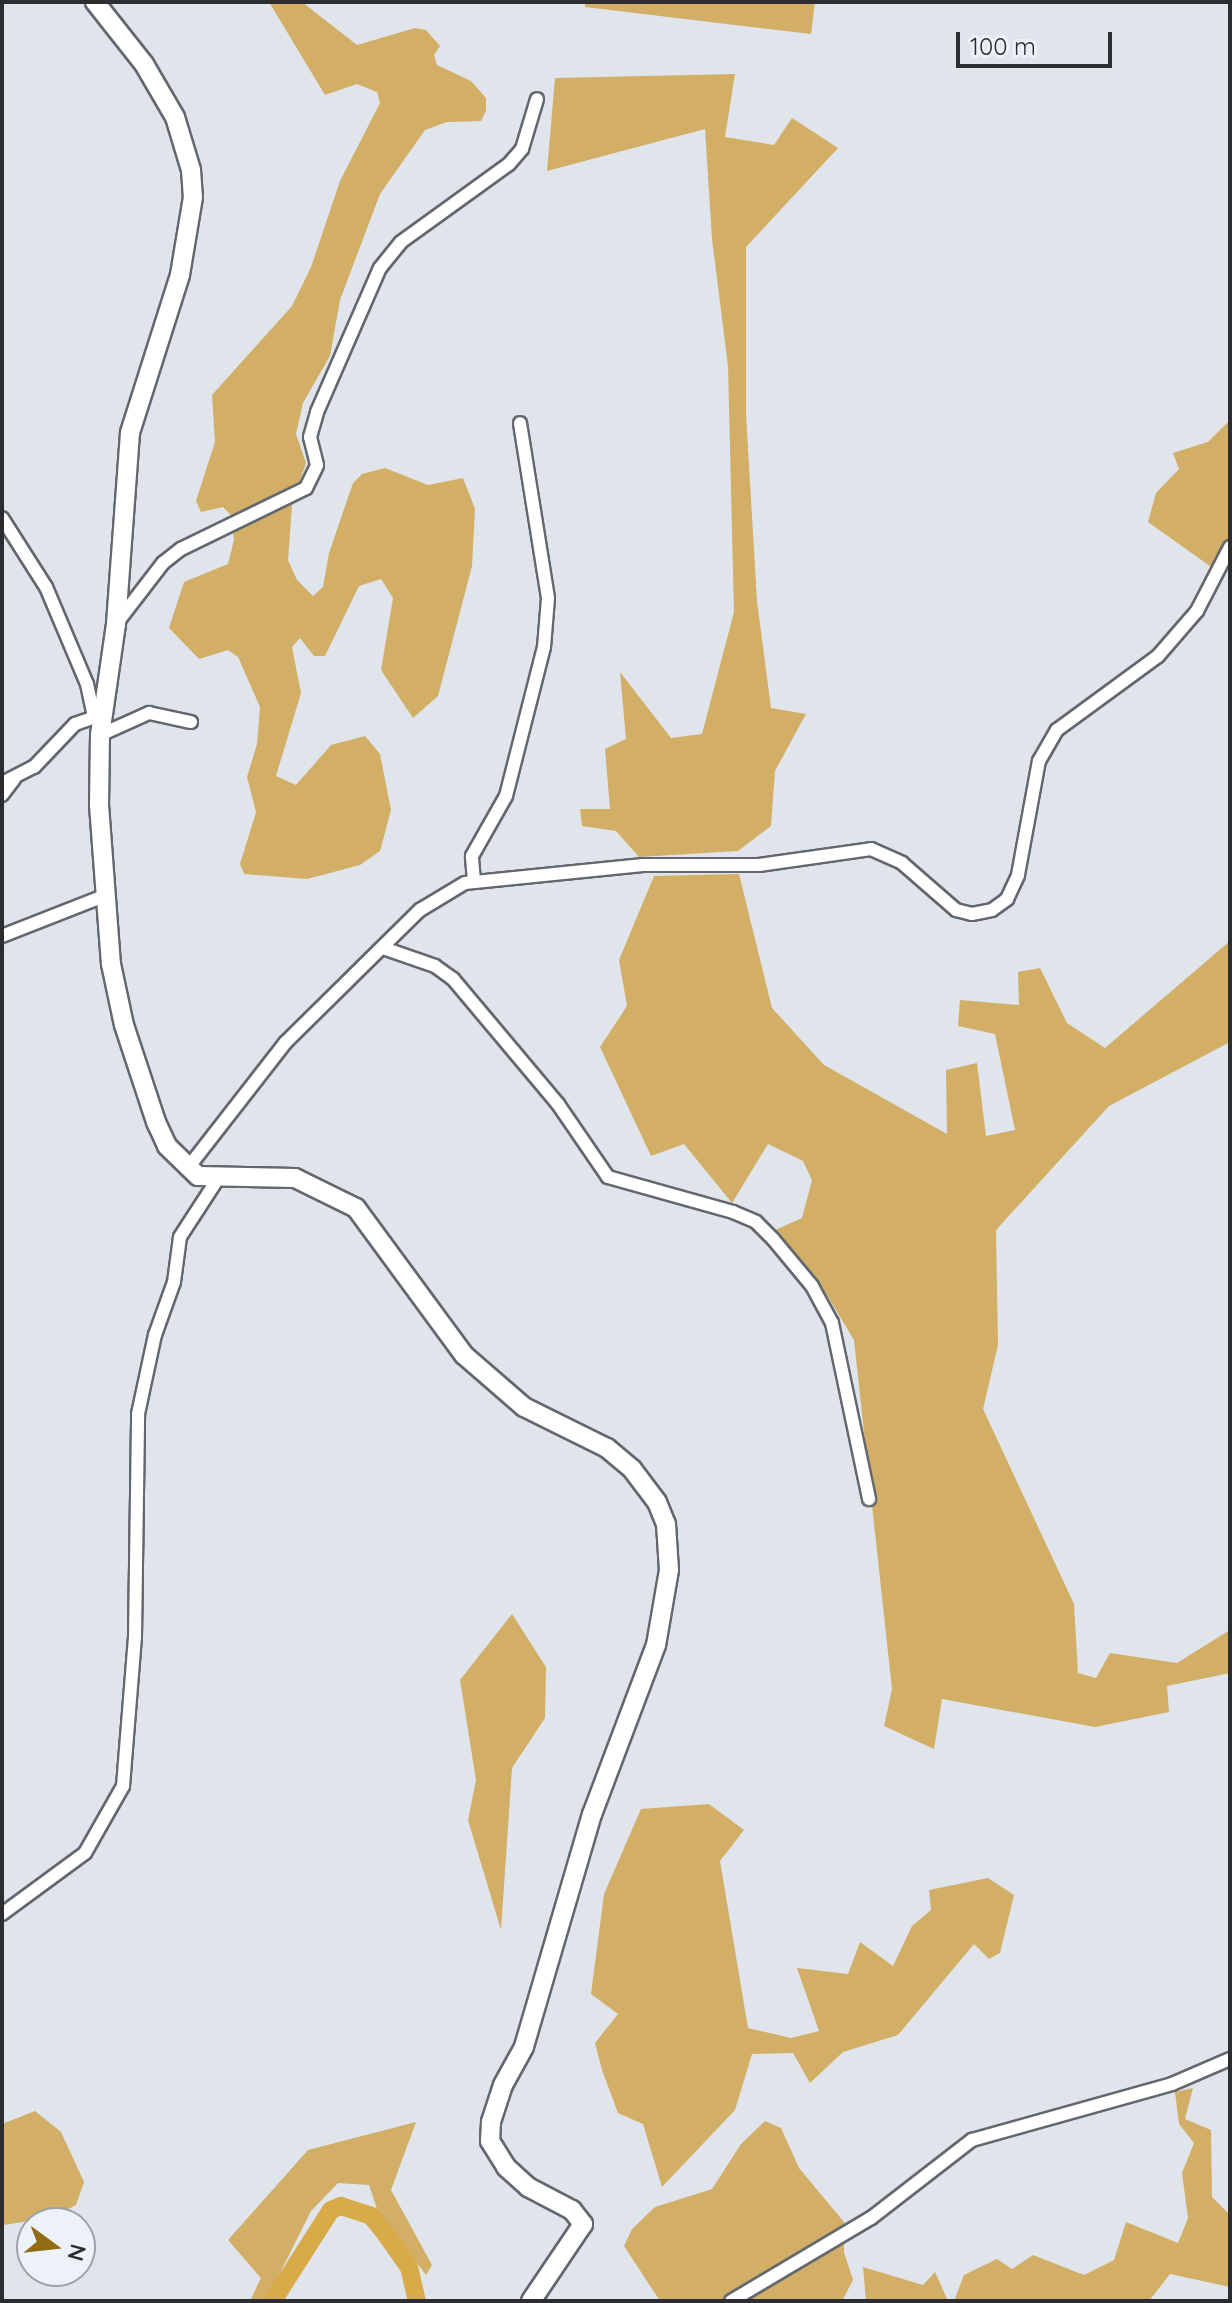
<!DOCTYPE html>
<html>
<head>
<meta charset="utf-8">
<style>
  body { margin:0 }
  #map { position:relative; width:1232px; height:2303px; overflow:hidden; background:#dfe5eb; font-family:Quicksand,sans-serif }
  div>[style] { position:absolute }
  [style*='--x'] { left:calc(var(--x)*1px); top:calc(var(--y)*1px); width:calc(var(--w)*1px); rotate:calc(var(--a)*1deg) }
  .green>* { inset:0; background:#d3ae67 }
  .river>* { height:18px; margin:-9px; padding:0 9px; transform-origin:9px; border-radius:9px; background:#d9aa48 }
  .roads { filter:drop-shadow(2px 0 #62686d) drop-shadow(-2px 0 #62686d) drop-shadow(0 2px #62686d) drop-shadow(0 -2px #62686d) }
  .street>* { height:12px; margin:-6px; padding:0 6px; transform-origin:6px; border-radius:6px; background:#fff }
  .secondary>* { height:18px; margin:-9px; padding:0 9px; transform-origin:9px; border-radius:9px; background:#fff }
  span { translate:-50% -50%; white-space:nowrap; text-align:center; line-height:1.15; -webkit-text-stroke:8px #ecf2f8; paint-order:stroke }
  .frame { position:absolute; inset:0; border:4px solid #2b2d30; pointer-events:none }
  .north { position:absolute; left:16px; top:2207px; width:80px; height:80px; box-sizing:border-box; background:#ecf2f8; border:2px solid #9fa3a8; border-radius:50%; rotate:105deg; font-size:22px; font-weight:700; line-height:32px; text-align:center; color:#2b2d30 }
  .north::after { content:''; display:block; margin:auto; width:28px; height:36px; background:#916c12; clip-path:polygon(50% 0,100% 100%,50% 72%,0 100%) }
  .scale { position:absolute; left:956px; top:32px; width:156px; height:36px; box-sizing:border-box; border:4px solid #2b2d30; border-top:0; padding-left:10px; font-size:24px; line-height:28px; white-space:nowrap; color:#2b2d30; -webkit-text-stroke:6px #ecf2f8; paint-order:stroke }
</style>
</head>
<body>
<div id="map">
  <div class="green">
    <i style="clip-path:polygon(269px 2px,302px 2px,357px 45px,415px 28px,426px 30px,440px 46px,434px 55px,437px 65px,471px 81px,486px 98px,486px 111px,481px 121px,447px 122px,425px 130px,380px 194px,340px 300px,330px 356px,303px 403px,296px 434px,306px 463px,292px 505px,288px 560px,297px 580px,313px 596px,323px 587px,329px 553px,353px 483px,362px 474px,385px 468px,428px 485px,463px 478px,475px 509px,472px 566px,438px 696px,413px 718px,381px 670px,393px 598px,381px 579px,359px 586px,325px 656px,314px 656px,300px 638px,292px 647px,301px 693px,276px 776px,296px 785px,331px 745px,365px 736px,380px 754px,391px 810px,380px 851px,360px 865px,307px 879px,244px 874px,240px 864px,256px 812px,247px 777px,257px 744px,260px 707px,238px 657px,228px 650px,199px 659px,169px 628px,184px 582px,228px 564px,234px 540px,231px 515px,223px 507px,201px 512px,196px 501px,215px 442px,212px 395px,292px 306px,311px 267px,340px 181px,380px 103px,377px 92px,357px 84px,325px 95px)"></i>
    <i style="clip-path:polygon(585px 2px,815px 2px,811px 34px,585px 7px)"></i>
    <i style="clip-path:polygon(735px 74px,725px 137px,774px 145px,792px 118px,838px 148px,746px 247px,746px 414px,757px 601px,771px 708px,806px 714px,775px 771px,771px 826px,738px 851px,639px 857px,616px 831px,582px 826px,580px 809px,610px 809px,605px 749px,626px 739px,620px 672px,671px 738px,702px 734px,734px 612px,728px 366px,712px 239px,705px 129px,547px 171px,555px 78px)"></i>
    <i style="clip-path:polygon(1230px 420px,1230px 540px,1214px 569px,1148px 522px,1156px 493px,1179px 469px,1173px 453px,1208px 442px)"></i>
    <i style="clip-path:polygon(739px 874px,772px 1008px,824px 1065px,947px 1134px,946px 1070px,977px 1063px,986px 1136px,1015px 1130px,995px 1034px,958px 1026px,960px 1000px,1019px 1005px,1018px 972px,1040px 968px,1067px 1023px,1105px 1048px,1230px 941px,1230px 1042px,1109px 1106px,996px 1230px,998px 1345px,983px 1409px,1074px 1604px,1078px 1673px,1096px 1678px,1110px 1653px,1177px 1663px,1230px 1630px,1230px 1673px,1167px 1686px,1169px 1712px,1095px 1727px,942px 1699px,934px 1749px,884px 1726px,892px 1689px,854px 1340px,818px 1280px,773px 1231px,802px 1218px,812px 1180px,803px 1161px,768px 1144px,732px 1203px,684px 1144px,651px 1156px,600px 1047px,627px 1006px,619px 960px,654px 876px)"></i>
    <i style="clip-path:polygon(512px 1614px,546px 1667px,545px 1718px,512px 1768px,501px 1930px,468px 1820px,476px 1780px,460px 1680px)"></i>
    <i style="clip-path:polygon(709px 1804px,744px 1830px,720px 1861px,748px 2028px,791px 2038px,819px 2031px,797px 1968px,848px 1974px,860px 1942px,893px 1966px,912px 1926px,931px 1910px,929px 1890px,988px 1878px,1014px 1895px,1000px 1953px,989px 1959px,974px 1944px,898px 2035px,843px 2052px,810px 2083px,793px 2053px,752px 2054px,735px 2110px,662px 2187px,643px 2124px,618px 2113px,602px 2070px,595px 2043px,618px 2014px,591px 1994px,604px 1894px,641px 1809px)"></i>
    <i style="clip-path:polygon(1193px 2088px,1185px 2119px,1211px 2130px,1212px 2197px,1230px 2215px,1230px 2287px,1170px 2274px,1149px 2301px,954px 2301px,964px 2275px,997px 2259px,1012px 2269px,1033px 2255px,1084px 2275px,1114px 2260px,1126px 2222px,1178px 2243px,1188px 2218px,1182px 2173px,1194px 2143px,1179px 2124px,1175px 2092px)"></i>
    <i style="clip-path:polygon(35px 2111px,61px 2132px,84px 2182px,76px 2205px,53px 2217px,4px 2225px,2px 2124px)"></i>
    <i style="clip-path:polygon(765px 2121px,781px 2128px,799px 2168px,844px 2222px,844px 2252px,853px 2280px,842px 2301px,660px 2301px,624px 2246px,632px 2229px,655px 2207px,712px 2189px,741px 2144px)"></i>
    <i style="clip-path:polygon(416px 2122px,391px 2190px,432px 2265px,426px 2275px,378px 2212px,369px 2185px,338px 2183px,311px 2211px,266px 2301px,250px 2301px,261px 2278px,228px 2240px,308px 2150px)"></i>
    <i style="clip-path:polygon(863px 2267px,923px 2285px,935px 2272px,948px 2301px,866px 2301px)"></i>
  </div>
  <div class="river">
    <i style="--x:273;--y:2301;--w:108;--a:-57.5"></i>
    <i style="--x:331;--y:2210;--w:11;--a:-22"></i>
    <i style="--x:341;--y:2206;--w:32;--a:18"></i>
    <i style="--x:371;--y:2216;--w:26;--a:51"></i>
    <i style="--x:387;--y:2236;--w:38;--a:55"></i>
    <i style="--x:409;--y:2267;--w:35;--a:77"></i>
  </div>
  <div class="roads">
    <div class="street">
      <i style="--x:2;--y:518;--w:82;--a:57.5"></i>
      <i style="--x:46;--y:587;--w:105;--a:67.1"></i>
      <i style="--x:87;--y:684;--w:33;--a:78"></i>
      <i style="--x:116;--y:624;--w:77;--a:-52.4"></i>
      <i style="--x:163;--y:563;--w:23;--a:-38"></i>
      <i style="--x:181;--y:549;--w:139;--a:-26"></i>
      <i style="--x:306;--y:488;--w:25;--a:-64"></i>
      <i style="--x:317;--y:465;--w:29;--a:-104"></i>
      <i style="--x:310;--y:437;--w:26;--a:-74"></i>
      <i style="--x:317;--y:412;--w:157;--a:-66.4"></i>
      <i style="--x:380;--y:268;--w:33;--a:-51"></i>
      <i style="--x:401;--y:242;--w:133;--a:-35.8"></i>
      <i style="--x:509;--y:164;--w:20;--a:-49"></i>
      <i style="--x:522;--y:149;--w:52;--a:-73.3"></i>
      <i style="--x:100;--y:735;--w:54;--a:-24.2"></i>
      <i style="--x:149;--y:713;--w:43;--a:12.1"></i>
      <i style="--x:2;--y:783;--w:36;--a:-27"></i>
      <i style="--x:34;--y:767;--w:59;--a:-46.4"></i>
      <i style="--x:75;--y:724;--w:28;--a:-19"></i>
      <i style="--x:2;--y:795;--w:20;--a:-53"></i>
      <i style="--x:474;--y:881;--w:25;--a:-95"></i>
      <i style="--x:472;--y:856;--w:69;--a:-60.5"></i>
      <i style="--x:506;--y:796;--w:154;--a:-75.7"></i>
      <i style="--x:544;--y:647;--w:49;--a:-85.3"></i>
      <i style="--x:548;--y:598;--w:177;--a:-99.1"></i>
      <i style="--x:2;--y:936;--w:110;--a:-21.4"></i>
      <i style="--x:386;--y:949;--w:52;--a:19.1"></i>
      <i style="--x:435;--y:966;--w:22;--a:36"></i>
      <i style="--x:453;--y:979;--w:163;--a:50"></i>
      <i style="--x:558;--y:1104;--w:88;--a:55.6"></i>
      <i style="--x:608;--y:1177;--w:130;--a:15.6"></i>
      <i style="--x:733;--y:1212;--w:25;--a:23"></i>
      <i style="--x:756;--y:1222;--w:24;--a:45"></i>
      <i style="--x:773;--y:1239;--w:61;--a:50.3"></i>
      <i style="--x:812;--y:1286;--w:42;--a:61.6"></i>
      <i style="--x:832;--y:1323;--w:180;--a:78.1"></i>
      <i style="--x:187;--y:1169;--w:160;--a:-52.1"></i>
      <i style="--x:285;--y:1043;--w:190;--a:-44.6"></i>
      <i style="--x:420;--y:910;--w:52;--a:-31"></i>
      <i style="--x:465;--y:883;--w:179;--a:-5.8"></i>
      <i style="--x:643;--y:865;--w:116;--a:0"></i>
      <i style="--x:759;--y:865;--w:113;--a:-8.1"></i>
      <i style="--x:871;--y:849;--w:34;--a:24"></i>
      <i style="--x:902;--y:863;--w:72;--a:41"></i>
      <i style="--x:956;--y:910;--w:16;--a:14"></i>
      <i style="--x:972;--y:914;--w:20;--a:-11"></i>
      <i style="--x:992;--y:910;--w:19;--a:-36"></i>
      <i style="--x:1007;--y:899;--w:26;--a:-65"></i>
      <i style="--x:1018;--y:875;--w:116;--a:-79.6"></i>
      <i style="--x:1039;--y:761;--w:36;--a:-60"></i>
      <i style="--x:1057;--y:730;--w:125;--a:-36.2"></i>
      <i style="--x:1158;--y:656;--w:60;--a:-49.1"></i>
      <i style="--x:1197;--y:611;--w:72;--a:-62.7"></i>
      <i style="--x:2;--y:1914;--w:103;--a:-36.3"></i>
      <i style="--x:85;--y:1853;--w:77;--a:-60.4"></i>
      <i style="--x:123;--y:1786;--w:149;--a:-85.4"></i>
      <i style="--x:135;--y:1637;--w:223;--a:-89.2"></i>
      <i style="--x:138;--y:1414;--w:81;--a:-77.9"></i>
      <i style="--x:155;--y:1335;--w:56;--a:-70.3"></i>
      <i style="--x:174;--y:1282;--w:45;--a:-82.4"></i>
      <i style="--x:180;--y:1237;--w:68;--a:-57"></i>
      <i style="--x:731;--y:2301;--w:163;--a:-30.7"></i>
      <i style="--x:871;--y:2218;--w:128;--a:-37.7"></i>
      <i style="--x:972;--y:2140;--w:208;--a:-15.6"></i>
      <i style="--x:1172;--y:2084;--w:63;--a:-23.3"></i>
    </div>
    <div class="secondary">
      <i style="--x:95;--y:2;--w:79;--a:51.7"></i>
      <i style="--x:144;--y:64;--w:61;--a:59.7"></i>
      <i style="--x:175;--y:117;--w:55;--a:73.2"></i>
      <i style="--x:191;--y:170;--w:27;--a:86"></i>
      <i style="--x:193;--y:197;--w:79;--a:99.5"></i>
      <i style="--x:180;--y:275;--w:166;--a:107.6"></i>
      <i style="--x:130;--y:433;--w:192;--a:94.2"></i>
      <i style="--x:116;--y:624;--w:112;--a:98.2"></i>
      <i style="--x:100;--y:735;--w:70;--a:90.8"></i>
      <i style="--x:99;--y:805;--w:159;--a:85.7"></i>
      <i style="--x:111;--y:964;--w:62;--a:78"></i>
      <i style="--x:124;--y:1025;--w:102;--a:71.7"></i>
      <i style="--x:156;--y:1122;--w:26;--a:65"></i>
      <i style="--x:167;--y:1146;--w:43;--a:44.1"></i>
      <i style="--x:198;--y:1176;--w:97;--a:1.2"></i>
      <i style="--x:295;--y:1178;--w:68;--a:26.2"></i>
      <i style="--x:356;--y:1208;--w:182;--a:53.7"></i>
      <i style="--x:464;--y:1355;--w:79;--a:40.9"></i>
      <i style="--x:524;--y:1407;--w:93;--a:26.3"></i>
      <i style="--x:607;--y:1448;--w:33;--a:40"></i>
      <i style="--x:632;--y:1469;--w:41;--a:52.9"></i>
      <i style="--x:657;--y:1502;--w:24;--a:68"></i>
      <i style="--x:666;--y:1524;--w:46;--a:86.3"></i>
      <i style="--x:669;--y:1570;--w:76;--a:99.8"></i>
      <i style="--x:656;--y:1645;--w:181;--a:110.7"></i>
      <i style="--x:592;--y:1814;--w:243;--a:106.3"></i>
      <i style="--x:524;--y:2047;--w:43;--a:118.9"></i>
      <i style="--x:503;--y:2085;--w:39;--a:108"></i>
      <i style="--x:491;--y:2122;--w:19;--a:93"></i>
      <i style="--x:490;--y:2141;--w:31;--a:58"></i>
      <i style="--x:506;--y:2167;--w:30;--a:42"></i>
      <i style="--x:528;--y:2187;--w:50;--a:27.6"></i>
      <i style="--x:572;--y:2210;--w:18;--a:52"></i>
      <i style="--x:583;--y:2224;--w:93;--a:124"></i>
    </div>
  </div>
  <div class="frame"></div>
  <div class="north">N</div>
  <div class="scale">100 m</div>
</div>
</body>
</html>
